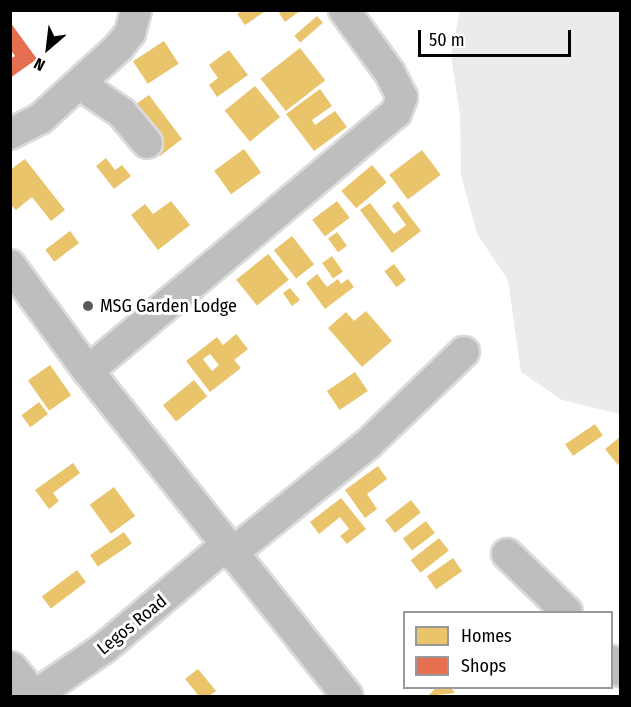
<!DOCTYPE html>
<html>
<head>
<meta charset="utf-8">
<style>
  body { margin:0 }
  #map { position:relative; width:631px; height:707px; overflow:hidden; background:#fff; font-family:"Fira Sans Condensed",sans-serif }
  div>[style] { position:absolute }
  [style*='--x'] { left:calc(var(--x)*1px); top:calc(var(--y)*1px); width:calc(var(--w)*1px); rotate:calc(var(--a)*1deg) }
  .green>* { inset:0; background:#ebebeb }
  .homes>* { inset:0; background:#e9c46a; transform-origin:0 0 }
  .shops>* { inset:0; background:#e76f51 }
  .roads { filter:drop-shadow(2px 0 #dbdbdb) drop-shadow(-2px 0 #dbdbdb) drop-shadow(0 2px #dbdbdb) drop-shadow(0 -2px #dbdbdb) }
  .minor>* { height:30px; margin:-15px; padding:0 15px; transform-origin:15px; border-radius:15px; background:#bebebe }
  .major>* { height:33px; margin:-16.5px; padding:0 16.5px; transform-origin:16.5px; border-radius:16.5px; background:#bebebe }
  .dots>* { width:16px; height:16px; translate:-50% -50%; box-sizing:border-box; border:3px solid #fff; border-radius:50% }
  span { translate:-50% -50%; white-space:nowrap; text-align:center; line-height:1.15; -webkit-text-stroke:6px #fff; paint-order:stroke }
  .poi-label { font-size:18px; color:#000 }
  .left { translate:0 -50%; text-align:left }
  .street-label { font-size:18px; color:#000 }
  .frame { position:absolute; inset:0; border:12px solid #000; pointer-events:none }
  .legend { position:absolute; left:403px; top:611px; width:210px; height:78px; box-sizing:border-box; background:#fff; border:2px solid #999; margin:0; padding:8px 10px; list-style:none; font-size:18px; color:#000 }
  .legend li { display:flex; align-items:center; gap:12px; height:30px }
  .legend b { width:30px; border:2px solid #999 }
  .north { position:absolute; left:18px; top:18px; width:60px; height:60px; -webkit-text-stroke:4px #fff; paint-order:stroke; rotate:208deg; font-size:16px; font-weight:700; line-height:24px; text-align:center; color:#000 }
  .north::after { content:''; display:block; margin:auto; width:21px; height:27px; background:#000; clip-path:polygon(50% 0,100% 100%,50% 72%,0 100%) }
  .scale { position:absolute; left:418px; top:30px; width:153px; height:27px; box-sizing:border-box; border:3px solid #000; border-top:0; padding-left:8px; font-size:18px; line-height:21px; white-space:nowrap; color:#000; -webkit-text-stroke:4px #fff; paint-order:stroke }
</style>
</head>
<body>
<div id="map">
  <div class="green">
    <i style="clip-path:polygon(460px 11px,620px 11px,620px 414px,562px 400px,521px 372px,508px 280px,477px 234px,461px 175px,460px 115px,451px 55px)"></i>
  </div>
  <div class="homes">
    <i style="clip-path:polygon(243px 10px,262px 10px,264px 12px,245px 25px,237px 14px)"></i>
    <i style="clip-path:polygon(283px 10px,301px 10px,285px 22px,279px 13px)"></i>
    <i style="left:317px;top:16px;width:9px;height:30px;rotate:49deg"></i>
    <i style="left:164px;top:41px;width:27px;height:37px;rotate:57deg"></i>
    <i style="left:300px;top:48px;width:41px;height:50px;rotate:52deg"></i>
    <i style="clip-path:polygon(229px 50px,248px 75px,217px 97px,209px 85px,218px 78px,209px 65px)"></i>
    <i style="left:255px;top:86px;width:40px;height:39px;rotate:51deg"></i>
    <i style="clip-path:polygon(320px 89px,332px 106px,312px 120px,315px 125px,335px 111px,347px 127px,314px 151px,286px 114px)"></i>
    <i style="clip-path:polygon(149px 95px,182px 139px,160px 156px,151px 145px,161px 138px,136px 104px)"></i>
    <i style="left:244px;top:149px;width:29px;height:37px;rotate:54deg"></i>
    <i style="left:422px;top:150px;width:31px;height:41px;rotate:53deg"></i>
    <i style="clip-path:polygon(106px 158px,115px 170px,122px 165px,131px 176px,114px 189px,96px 166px)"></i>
    <i style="clip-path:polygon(25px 159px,65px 210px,51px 221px,32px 197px,16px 210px,10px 204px,10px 170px)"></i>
    <i style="left:372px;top:165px;width:23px;height:40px;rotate:50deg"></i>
    <i style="clip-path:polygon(171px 201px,190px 225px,158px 250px,131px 215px,145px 204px,153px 214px)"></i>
    <i style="left:337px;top:201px;width:21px;height:31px;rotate:53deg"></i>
    <i style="clip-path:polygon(398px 201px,421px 231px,392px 253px,360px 210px,370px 203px,394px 234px,406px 225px,392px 206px)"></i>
    <i style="left:70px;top:231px;width:15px;height:31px;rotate:53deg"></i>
    <i style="left:337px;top:232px;width:17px;height:11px;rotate:54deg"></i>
    <i style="left:292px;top:236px;width:36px;height:23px;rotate:52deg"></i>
    <i style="left:268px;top:254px;width:33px;height:41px;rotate:51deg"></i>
    <i style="left:332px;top:256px;width:19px;height:12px;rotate:55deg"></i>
    <i style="left:394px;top:264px;width:20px;height:12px;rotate:53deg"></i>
    <i style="clip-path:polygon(317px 274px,327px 287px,338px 279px,341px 284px,348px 279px,354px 287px,325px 309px,306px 283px)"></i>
    <i style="clip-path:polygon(290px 288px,300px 300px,292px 306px,283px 293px)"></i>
    <i style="clip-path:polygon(366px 311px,392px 341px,362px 367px,328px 328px,346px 312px,354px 321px)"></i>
    <i style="clip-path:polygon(evenodd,236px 334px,248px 349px,234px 360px,241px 368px,210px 392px,186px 361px,217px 337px,223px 345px,236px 334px,210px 354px,219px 365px,212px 371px,203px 359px,210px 354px)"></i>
    <i style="left:50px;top:365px;width:37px;height:27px;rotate:55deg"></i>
    <i style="left:355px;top:372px;width:23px;height:34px;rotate:56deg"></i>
    <i style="left:194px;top:380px;width:21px;height:40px;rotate:51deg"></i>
    <i style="left:39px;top:402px;width:15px;height:22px;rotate:53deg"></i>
    <i style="left:595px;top:424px;width:14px;height:36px;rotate:56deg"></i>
    <i style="clip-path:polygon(620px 437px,620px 463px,618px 465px,605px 449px)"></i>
    <i style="clip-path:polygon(73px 463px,80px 473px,53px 493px,59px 501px,49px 509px,35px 490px)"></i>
    <i style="clip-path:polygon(378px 466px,387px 479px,367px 494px,377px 509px,365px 518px,345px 490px)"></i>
    <i style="left:114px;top:487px;width:36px;height:30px;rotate:54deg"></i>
    <i style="clip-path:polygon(341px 498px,366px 529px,347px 544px,340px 536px,349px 529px,340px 517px,319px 534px,310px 522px)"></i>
    <i style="left:411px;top:500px;width:16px;height:33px;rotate:52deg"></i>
    <i style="left:426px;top:521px;width:15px;height:29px;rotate:53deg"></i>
    <i style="left:124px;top:532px;width:14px;height:41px;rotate:56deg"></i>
    <i style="left:439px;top:538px;width:16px;height:36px;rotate:52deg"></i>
    <i style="left:453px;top:558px;width:16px;height:32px;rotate:55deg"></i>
    <i style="left:77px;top:570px;width:15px;height:44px;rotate:53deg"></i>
    <i style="clip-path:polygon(198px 669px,216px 691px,209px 696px,199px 696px,185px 679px)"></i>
    <i style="clip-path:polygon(436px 688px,451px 688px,455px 693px,428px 696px)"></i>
  </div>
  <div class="shops">
    <i style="clip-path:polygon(10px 22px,37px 59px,10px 78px,10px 59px,15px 56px,10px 49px)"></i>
  </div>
  <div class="roads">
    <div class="minor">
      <i style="--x:81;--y:85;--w:50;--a:34.3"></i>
      <i style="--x:122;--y:113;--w:39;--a:50"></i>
      <i style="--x:10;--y:134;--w:34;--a:-27"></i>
      <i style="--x:40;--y:119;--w:107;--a:-42.3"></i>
      <i style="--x:119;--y:47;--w:18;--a:-52"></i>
      <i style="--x:130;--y:33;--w:24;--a:-75"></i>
      <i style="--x:10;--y:265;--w:132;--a:53.7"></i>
      <i style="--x:88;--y:371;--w:416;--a:51.4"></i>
      <i style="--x:88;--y:371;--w:402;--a:-40"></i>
      <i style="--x:396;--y:113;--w:17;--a:-69"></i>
      <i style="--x:402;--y:97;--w:27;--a:-117"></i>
      <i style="--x:390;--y:73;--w:78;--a:-126.1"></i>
      <i style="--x:231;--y:554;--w:176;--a:-38.8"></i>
      <i style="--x:368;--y:444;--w:133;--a:-43.8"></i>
      <i style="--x:507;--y:554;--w:83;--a:44"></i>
      <i style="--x:612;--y:661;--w:13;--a:51"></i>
      <i style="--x:34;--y:696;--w:85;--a:-34.4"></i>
      <i style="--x:104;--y:648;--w:158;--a:-40.1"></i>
    </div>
    <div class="major">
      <i style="--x:10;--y:668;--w:36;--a:51"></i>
    </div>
  </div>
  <div class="dots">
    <i style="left:88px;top:306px;background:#595959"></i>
  </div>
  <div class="poi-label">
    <span class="left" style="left:100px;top:306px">MSG Garden Lodge</span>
  </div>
  <div class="street-label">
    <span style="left:132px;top:625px;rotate:-39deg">Legos Road</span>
  </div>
  <div class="frame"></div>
  <ul class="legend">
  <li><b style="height:16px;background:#e9c46a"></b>Homes</li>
  <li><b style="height:16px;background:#e76f51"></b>Shops</li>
  </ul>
  <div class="north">N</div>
  <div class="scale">50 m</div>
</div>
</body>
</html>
